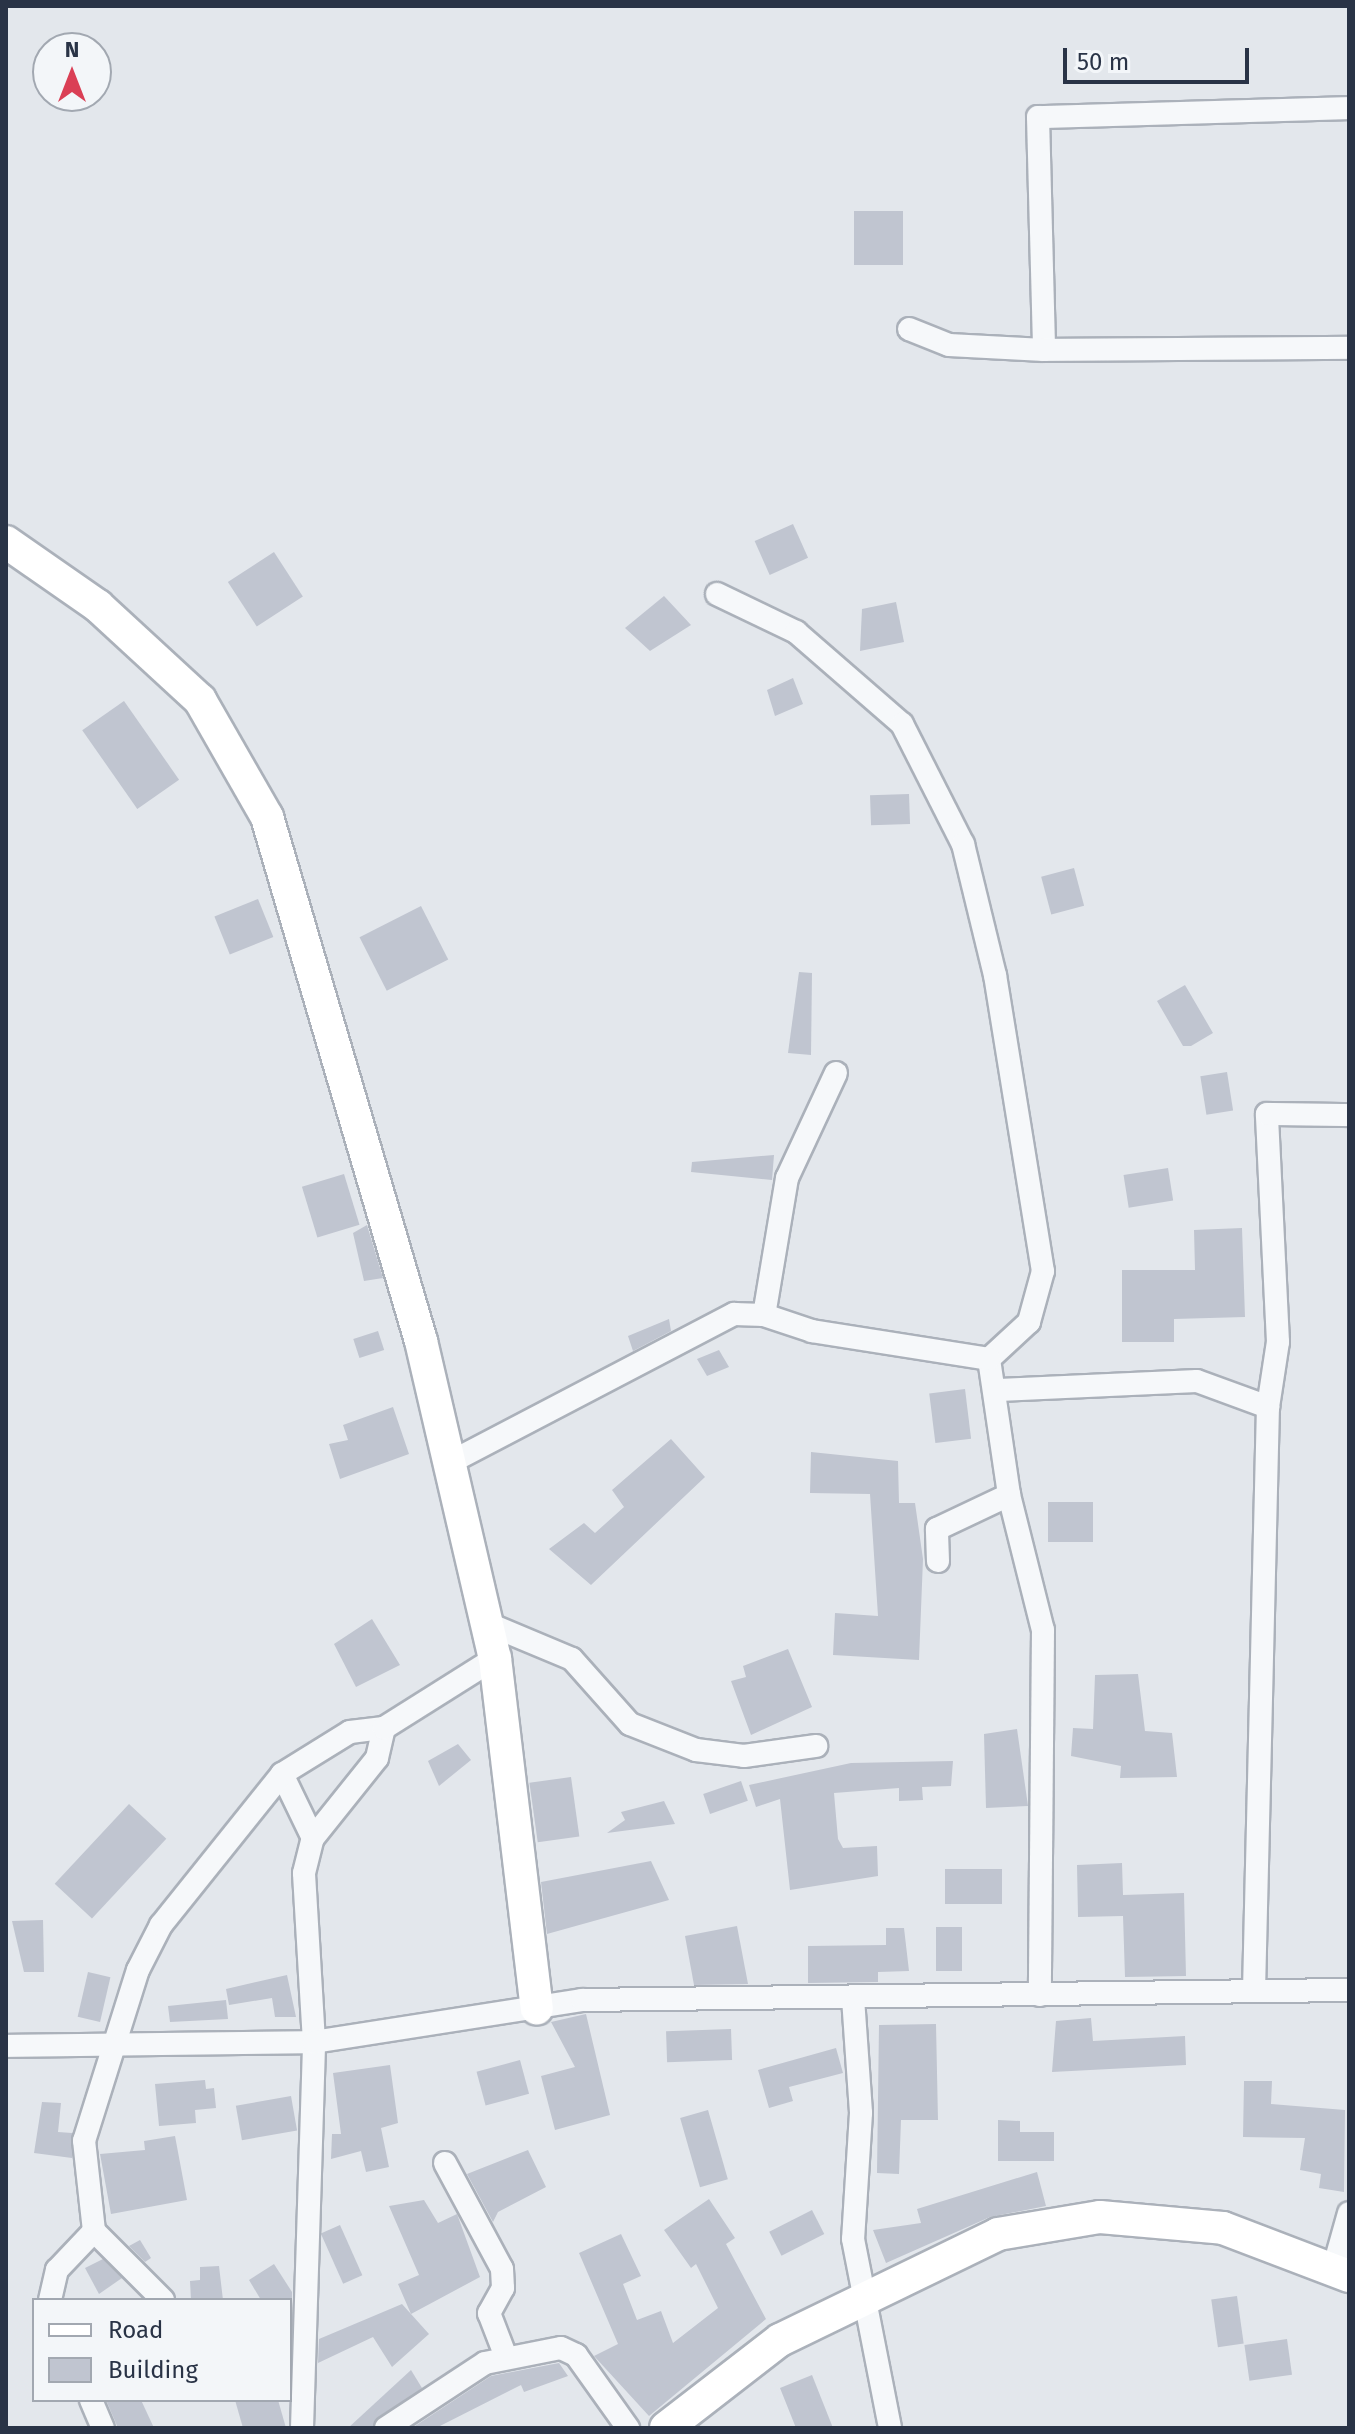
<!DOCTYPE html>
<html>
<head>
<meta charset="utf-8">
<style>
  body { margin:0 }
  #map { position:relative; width:1355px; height:2434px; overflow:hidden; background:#e3e7ec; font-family:"Fira Sans",sans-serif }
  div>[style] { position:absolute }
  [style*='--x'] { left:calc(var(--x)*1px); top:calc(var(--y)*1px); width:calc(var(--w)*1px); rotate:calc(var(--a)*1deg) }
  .building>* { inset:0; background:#c0c5d0; transform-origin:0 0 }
  .roads { filter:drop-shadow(2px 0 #abb1ba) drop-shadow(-2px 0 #abb1ba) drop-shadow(0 2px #abb1ba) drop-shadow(0 -2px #abb1ba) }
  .street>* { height:22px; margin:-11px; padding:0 11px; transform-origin:11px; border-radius:11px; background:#f6f8fa }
  .secondary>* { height:32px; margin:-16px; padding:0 16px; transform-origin:16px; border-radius:16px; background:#fff }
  span { translate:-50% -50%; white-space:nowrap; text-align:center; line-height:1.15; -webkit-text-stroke:8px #f3f6f9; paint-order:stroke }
  .frame { position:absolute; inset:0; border:8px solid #293346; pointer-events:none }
  .legend { position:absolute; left:32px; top:2298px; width:260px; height:104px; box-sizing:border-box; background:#f3f6f9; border:2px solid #a2a8b1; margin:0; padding:10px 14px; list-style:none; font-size:24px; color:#293346 }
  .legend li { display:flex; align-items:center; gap:16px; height:40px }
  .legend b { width:40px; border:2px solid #a2a8b1 }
  .north { position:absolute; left:32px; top:32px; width:80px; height:80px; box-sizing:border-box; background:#f3f6f9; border:2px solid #a2a8b1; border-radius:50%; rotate:0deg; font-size:22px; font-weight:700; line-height:32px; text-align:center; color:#293346 }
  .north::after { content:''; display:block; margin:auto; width:28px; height:36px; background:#da3f55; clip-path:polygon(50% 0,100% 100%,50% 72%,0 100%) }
  .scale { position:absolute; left:1063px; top:48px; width:186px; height:36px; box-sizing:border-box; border:4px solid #293346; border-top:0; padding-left:10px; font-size:24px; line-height:28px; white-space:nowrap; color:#293346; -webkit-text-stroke:6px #f3f6f9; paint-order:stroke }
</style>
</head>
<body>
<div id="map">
  <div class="building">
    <i style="left:854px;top:211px;width:49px;height:54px"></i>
    <i style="left:793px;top:524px;width:37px;height:42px;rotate:66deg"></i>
    <i style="left:274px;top:552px;width:53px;height:55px;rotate:57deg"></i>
    <i style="clip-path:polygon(664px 596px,691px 625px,650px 651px,625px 628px)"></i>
    <i style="clip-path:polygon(896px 602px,904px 642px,860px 651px,862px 609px)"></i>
    <i style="clip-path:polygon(793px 678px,803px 704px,775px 716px,767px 690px)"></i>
    <i style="left:124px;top:701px;width:96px;height:51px;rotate:55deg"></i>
    <i style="left:909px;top:794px;width:30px;height:39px;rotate:88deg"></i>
    <i style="left:1074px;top:868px;width:39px;height:34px;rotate:75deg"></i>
    <i style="left:258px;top:899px;width:41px;height:47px;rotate:68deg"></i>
    <i style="left:421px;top:906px;width:60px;height:69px;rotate:63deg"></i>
    <i style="clip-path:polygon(799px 972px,812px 973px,811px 1055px,788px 1053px)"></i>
    <i style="clip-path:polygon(1185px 985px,1213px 1033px,1191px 1046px,1183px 1046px,1157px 1001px)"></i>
    <i style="left:1227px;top:1072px;width:39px;height:27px;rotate:81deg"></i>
    <i style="clip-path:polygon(774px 1155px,772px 1180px,691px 1172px,692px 1162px)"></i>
    <i style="left:1168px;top:1168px;width:33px;height:45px;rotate:81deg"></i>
    <i style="left:344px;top:1174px;width:53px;height:44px;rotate:73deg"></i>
    <i style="clip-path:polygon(367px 1225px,383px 1278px,364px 1281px,353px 1233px)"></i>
    <i style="clip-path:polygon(1242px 1228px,1245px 1317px,1174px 1319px,1174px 1342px,1122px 1342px,1122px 1270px,1195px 1270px,1194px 1230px)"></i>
    <i style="clip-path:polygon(669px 1319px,671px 1331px,633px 1351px,628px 1336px)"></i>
    <i style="left:378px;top:1331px;width:20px;height:26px;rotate:72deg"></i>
    <i style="clip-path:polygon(719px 1350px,729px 1367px,707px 1376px,697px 1359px)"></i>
    <i style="left:965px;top:1389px;width:50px;height:36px;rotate:83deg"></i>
    <i style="clip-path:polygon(393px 1407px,409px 1454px,340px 1479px,329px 1444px,348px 1440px,343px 1425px)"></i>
    <i style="clip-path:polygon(671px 1439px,705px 1477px,591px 1585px,549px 1549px,584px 1523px,595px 1533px,624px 1507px,612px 1490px)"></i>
    <i style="clip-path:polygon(811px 1452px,898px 1461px,899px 1503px,915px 1503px,923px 1559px,919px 1660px,833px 1655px,835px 1613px,878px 1616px,870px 1494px,810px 1493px)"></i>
    <i style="left:1048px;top:1502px;width:45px;height:40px"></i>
    <i style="clip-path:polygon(372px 1619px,400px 1665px,356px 1687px,334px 1644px)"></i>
    <i style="clip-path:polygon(788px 1649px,812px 1707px,751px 1735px,731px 1681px,746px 1677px,743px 1666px)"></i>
    <i style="clip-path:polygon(1138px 1674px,1145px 1731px,1172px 1733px,1177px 1777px,1120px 1778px,1121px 1766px,1071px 1756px,1073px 1728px,1093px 1729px,1095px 1675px)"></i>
    <i style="clip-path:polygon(1017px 1729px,1028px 1806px,986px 1808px,984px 1734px)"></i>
    <i style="clip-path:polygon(458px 1744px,471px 1760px,439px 1786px,428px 1761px)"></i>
    <i style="clip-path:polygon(953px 1761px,951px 1786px,922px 1787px,923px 1800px,899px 1801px,899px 1788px,834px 1793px,838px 1839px,843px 1848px,877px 1846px,878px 1876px,790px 1890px,780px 1799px,756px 1807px,749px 1785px,851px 1763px)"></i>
    <i style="left:571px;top:1777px;width:60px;height:42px;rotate:82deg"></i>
    <i style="left:741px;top:1781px;width:21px;height:40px;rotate:71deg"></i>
    <i style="clip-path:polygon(664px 1801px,675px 1824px,607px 1833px,625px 1820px,621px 1812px)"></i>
    <i style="left:129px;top:1804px;width:51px;height:109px;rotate:43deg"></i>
    <i style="clip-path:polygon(651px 1861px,669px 1900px,547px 1934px,541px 1882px)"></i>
    <i style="clip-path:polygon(1122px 1863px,1123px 1895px,1184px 1893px,1186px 1976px,1125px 1977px,1123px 1916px,1078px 1917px,1077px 1865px)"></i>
    <i style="left:945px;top:1869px;width:57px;height:35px"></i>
    <i style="clip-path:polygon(43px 1920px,44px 1972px,24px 1972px,12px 1921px)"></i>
    <i style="clip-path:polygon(737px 1926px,748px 1984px,694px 1985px,685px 1936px)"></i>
    <i style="left:962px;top:1927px;width:44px;height:26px;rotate:90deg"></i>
    <i style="clip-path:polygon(886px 1928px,904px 1928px,909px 1971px,878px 1972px,878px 1982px,808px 1983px,808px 1946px,886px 1945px)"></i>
    <i style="left:88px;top:1972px;width:23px;height:46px;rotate:13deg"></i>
    <i style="clip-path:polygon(287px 1975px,296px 2017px,275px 2017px,272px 1998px,229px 2005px,226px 1989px)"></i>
    <i style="clip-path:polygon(226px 2000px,228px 2019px,170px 2022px,168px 2006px)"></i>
    <i style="clip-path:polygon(586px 2014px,610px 2115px,555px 2130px,541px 2076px,575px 2067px,551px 2022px)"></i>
    <i style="clip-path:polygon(1091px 2018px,1093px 2041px,1185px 2036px,1186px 2065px,1052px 2072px,1056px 2021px)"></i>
    <i style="clip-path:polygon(936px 2024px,938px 2120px,901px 2120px,899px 2174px,877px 2173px,879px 2025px)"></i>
    <i style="left:731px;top:2029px;width:31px;height:65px;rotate:88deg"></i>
    <i style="clip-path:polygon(836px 2048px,843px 2073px,789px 2087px,793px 2101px,769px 2108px,758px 2070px)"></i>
    <i style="left:520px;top:2060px;width:35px;height:45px;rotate:75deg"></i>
    <i style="clip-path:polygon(390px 2065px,398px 2123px,381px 2128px,389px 2167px,366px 2172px,361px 2151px,331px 2159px,332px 2134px,341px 2134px,333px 2073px)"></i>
    <i style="clip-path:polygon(205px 2080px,206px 2089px,214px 2088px,216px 2108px,195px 2110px,196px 2123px,159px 2126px,155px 2084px)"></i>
    <i style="clip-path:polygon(1244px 2081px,1272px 2081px,1271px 2104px,1345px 2110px,1344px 2192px,1319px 2188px,1321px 2174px,1300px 2170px,1305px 2138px,1243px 2137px)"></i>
    <i style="left:291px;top:2096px;width:35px;height:56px;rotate:80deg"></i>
    <i style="clip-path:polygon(42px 2102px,61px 2103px,58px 2132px,72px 2133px,72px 2158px,34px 2153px)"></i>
    <i style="left:708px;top:2110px;width:72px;height:29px;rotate:74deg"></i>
    <i style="clip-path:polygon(998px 2120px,1020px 2121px,1020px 2132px,1054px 2132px,1054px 2161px,998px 2161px)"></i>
    <i style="clip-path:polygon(175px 2136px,187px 2200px,111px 2214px,100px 2154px,145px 2150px,144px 2141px)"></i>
    <i style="clip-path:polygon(528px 2150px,546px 2187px,498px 2212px,493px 2222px,467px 2174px)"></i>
    <i style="clip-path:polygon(1037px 2172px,1046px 2206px,990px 2217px,886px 2263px,873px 2230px,921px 2223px,917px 2209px)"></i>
    <i style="clip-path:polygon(709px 2199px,735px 2238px,726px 2244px,766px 2319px,649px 2416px,594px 2356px,618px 2344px,579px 2253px,621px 2234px,641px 2276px,623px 2284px,637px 2320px,661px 2311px,673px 2343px,718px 2308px,696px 2264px,691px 2268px,664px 2230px)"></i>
    <i style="clip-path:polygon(424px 2200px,438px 2223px,457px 2214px,480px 2277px,411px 2314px,398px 2284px,419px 2275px,389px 2206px)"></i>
    <i style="left:812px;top:2210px;width:27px;height:48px;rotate:63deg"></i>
    <i style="left:340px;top:2225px;width:55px;height:21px;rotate:66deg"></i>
    <i style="clip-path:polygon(140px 2240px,151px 2258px,145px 2262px,129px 2246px)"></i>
    <i style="clip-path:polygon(103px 2259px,122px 2278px,99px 2294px,85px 2268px)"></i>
    <i style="clip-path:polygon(274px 2264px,292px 2292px,292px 2300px,261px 2300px,249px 2280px)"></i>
    <i style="clip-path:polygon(219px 2266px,223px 2300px,191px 2300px,190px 2281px,200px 2280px,200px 2267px)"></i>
    <i style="left:1237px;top:2296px;width:48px;height:26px;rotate:82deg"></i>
    <i style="clip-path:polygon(402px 2304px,429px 2334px,392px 2367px,373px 2337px,318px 2363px,319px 2339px)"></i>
    <i style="left:1287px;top:2339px;width:36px;height:43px;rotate:82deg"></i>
    <i style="clip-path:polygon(559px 2363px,568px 2376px,524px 2392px,521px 2385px,436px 2428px,412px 2428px,491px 2376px)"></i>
    <i style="clip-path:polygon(411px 2370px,422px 2388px,372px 2428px,348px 2428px)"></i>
    <i style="clip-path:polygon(812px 2375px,833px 2428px,796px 2428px,780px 2388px)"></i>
    <i style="clip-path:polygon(106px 2400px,141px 2400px,154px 2428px,118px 2428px)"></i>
    <i style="clip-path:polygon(235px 2400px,278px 2400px,286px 2428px,243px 2428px)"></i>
  </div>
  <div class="roads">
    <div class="street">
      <i style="--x:1349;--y:108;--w:311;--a:178.3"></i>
      <i style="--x:1038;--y:117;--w:233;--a:88.5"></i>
      <i style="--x:1044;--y:350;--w:305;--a:-0.4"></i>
      <i style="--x:909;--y:329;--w:43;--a:21.8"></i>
      <i style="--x:949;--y:345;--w:95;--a:3"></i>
      <i style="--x:717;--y:594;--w:88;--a:25.7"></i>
      <i style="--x:796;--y:632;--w:140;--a:41"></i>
      <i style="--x:902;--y:724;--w:135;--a:63.1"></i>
      <i style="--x:963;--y:844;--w:135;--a:76.3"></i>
      <i style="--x:995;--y:975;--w:300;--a:80.8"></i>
      <i style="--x:1043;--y:1271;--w:53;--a:105.4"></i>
      <i style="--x:1029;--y:1322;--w:54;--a:137.2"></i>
      <i style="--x:989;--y:1359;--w:137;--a:81.6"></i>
      <i style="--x:1009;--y:1495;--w:139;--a:75.9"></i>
      <i style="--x:1043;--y:1630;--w:365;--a:90.5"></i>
      <i style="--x:836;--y:1073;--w:116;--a:115"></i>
      <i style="--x:787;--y:1178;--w:139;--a:99.5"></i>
      <i style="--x:764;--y:1315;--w:51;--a:18.4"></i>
      <i style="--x:812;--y:1331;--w:179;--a:9"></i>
      <i style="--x:999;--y:1390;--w:198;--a:-2.6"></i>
      <i style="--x:1197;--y:1381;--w:76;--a:20.1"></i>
      <i style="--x:449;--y:1463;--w:322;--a:-27.6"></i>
      <i style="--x:734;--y:1314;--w:30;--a:2"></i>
      <i style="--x:938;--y:1561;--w:32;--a:-92"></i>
      <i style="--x:937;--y:1529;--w:80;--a:-25.3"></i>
      <i style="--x:486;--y:1623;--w:93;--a:22.7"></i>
      <i style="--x:572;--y:1659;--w:87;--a:48.3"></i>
      <i style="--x:630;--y:1724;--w:71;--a:21.5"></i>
      <i style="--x:696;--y:1750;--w:48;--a:7.1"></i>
      <i style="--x:744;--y:1756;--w:73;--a:-7.9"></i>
      <i style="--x:282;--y:1774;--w:71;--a:64.2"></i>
      <i style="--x:313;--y:1838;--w:102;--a:-51.3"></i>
      <i style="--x:377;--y:1758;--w:31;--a:-77"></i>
      <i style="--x:1254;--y:1991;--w:584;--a:-88.63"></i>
      <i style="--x:1268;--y:1407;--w:66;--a:-81.3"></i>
      <i style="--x:1278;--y:1342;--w:228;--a:-92.8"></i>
      <i style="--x:1267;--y:1114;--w:82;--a:0.7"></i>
      <i style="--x:853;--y:1998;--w:115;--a:86"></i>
      <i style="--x:861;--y:2113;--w:126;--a:93.6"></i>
      <i style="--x:853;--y:2239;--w:193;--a:78.9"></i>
      <i style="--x:6;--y:2046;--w:308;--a:-0.7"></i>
      <i style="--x:314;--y:2042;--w:169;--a:-93.4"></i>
      <i style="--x:304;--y:1873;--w:36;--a:-76"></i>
      <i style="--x:445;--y:2163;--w:120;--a:61.7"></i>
      <i style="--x:502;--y:2269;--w:19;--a:87"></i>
      <i style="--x:503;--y:2288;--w:29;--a:119"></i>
      <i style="--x:489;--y:2313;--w:47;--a:68.9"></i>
      <i style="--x:1333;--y:2270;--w:59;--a:-74.3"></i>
      <i style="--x:50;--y:2300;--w:31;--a:-77"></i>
      <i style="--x:57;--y:2270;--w:54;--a:-46.5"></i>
      <i style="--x:163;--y:2300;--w:98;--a:-135"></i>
      <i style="--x:94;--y:2231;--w:91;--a:-96.3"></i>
      <i style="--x:84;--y:2141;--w:179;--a:-72.5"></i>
      <i style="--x:138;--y:1970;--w:51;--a:-62.9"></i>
      <i style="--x:161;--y:1925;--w:193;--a:-51.3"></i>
      <i style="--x:282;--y:1774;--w:80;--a:-31.7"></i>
      <i style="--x:350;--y:1732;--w:34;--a:-7"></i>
      <i style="--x:384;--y:1728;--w:131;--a:-32.2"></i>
      <i style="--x:91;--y:2400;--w:30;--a:67"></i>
      <i style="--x:302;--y:2428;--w:386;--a:-88.2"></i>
      <i style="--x:314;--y:2042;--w:271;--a:-8.9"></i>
      <i style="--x:582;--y:2000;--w:767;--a:-0.75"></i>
      <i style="--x:386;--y:2428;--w:118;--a:-33.3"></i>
      <i style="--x:485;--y:2363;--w:77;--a:-11.2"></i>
      <i style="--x:561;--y:2348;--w:17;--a:25"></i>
      <i style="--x:576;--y:2355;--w:90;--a:54.5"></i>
    </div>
    <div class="secondary">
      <i style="--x:6;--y:542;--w:112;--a:34.8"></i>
      <i style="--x:98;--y:606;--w:139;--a:42.7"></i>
      <i style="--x:200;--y:700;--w:135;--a:60.2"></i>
      <i style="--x:267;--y:817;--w:546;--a:73.62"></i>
      <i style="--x:421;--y:1341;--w:326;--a:76.9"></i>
      <i style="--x:495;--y:1658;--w:353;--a:83.2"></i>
      <i style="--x:666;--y:2428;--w:144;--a:-37.7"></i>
      <i style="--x:780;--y:2340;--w:242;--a:-25.9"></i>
      <i style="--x:998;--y:2234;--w:103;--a:-9.5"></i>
      <i style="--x:1100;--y:2217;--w:123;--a:5.1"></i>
      <i style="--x:1223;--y:2228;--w:135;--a:20.9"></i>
    </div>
  </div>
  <div class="frame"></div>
  <ul class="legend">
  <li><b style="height:10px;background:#fff"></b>Road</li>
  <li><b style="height:22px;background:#c0c5d0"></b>Building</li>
  </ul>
  <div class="north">N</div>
  <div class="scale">50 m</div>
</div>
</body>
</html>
